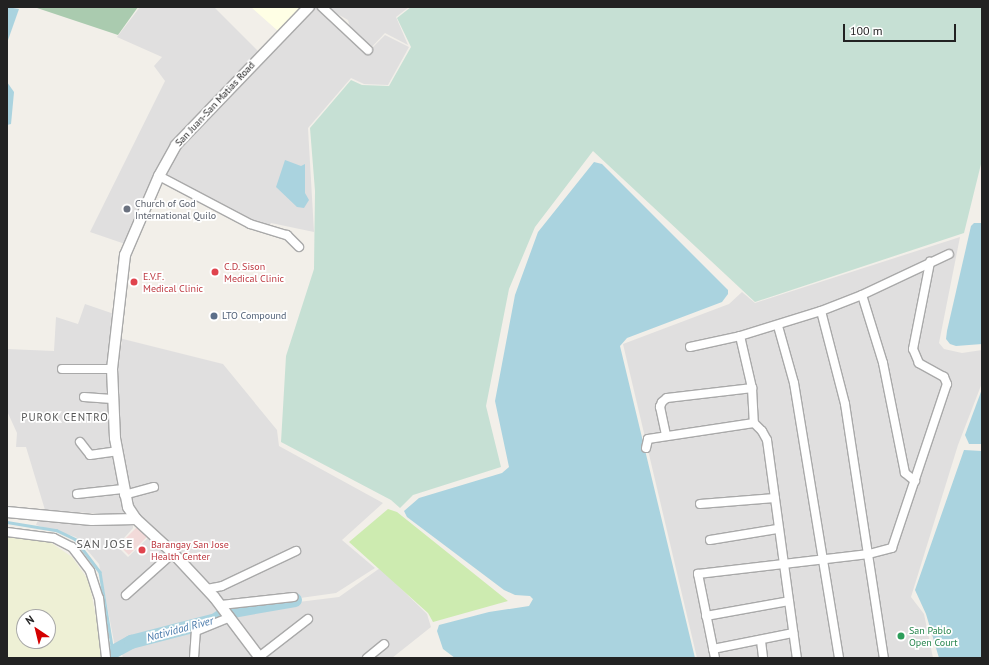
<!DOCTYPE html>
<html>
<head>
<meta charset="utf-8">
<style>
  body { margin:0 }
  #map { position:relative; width:989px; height:665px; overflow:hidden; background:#f2efe9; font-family:"PT Sans",sans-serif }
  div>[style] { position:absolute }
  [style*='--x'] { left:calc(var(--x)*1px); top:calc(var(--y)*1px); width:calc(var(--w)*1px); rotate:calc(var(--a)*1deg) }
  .residential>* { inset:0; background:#e0dfdf }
  .commercial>* { inset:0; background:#f2dad9; transform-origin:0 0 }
  .education>* { inset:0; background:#ffffe5 }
  .farmland>* { inset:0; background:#eef0d5 }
  .grass>* { inset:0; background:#cdebb0 }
  .wetland>* { inset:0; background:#c6e0d4 }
  .cemetery>* { inset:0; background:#aacbaf }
  .water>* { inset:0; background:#aad3df }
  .stream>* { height:2.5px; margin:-1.25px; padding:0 1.25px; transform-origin:1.25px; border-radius:1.25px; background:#aad3df }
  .river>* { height:14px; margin:-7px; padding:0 7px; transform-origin:7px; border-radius:7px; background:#aad3df }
  .roads { filter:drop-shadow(1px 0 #a9a9a9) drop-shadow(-1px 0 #a9a9a9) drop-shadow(0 1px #a9a9a9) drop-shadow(0 -1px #a9a9a9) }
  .minor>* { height:8px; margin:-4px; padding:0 4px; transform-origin:4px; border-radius:4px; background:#fff }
  .tertiary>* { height:10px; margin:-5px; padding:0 5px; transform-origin:5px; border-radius:5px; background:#fff }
  .dots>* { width:11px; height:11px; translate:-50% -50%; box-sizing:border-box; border:2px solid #fff; border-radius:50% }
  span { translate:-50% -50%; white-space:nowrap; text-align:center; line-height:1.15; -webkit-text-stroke:3.5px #fff; paint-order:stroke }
  .street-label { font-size:10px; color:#222 }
  .worship-label { font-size:10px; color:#5b616d }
  .left { translate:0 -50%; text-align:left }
  .health-label { font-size:10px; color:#be3a42 }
  .service-label { font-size:10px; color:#4e5e75 }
  .leisure-label { font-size:10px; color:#27864d }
  .neighbourhood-label { font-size:11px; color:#555; letter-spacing:1px }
  .water-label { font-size:11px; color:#4a7aab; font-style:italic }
  .quarter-label { font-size:12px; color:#555; letter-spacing:1px }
  .frame { position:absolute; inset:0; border:8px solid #222; pointer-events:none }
  .north { position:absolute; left:16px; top:609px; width:40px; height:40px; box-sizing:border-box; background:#fff; border:1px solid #a7a7a7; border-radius:50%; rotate:325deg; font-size:11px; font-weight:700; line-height:16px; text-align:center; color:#222 }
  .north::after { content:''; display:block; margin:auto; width:14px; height:18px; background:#d40000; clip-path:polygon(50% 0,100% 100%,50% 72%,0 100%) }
  .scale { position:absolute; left:843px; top:24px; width:113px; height:18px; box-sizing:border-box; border:2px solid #222; border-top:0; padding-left:5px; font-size:12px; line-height:14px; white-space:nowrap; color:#222; -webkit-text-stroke:3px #fff; paint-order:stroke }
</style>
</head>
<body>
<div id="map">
  <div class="residential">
    <i style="clip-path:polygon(140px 7px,214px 7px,261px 54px,174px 147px,128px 245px,90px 232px,165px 81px,154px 66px,162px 57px,117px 37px)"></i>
    <i style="clip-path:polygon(311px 7px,318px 7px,368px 52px,385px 35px,409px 47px,388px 85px,364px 84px,351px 78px,308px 128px,314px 232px,271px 223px,266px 229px,163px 175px,178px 146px)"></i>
    <i style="clip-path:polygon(325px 7px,409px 7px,396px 17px,408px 45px,385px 33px,369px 50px,352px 35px,348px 20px)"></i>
    <i style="clip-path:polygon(960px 237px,939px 343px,944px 349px,962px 353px,982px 350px,982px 383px,958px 445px,911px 597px,924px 614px,933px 658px,697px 658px,623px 344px,729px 304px,742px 292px,755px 303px)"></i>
    <i style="clip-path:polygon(85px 304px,117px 315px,111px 366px,121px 489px,132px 516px,45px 510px,26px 447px,16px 447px,17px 433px,7px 411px,7px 349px,54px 351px,56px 317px,78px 324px)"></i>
    <i style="clip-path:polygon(119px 338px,223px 364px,277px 430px,279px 446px,383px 503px,342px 540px,375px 568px,336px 593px,228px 608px,138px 516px,127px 494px,115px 380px,122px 341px)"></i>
    <i style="clip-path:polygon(39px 517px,133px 522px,133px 528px,117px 546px,128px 557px,150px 536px,222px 612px,128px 640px,115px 647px,99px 564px,76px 537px,36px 525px)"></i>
    <i style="clip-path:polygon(380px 568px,427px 614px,431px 627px,392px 658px,266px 658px,232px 614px,266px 606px,339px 597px)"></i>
    <i style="clip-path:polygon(227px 615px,259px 658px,123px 658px,120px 647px,181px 628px,202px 628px)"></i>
  </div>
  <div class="commercial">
    <i style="left:138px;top:526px;width:14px;height:27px;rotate:45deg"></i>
  </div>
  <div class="education">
    <i style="clip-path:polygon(251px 7px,300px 7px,278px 31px)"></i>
  </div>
  <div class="farmland">
    <i style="clip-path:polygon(evenodd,7px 535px,47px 540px,72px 557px,89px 581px,104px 658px,7px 658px,7px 535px,24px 617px,48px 617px,48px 641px,24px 641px,24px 617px)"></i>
  </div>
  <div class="grass">
    <i style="clip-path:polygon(388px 509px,397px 512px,508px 601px,433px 622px,428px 613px,349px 542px)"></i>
  </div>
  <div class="wetland">
    <i style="clip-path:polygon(411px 7px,982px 7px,982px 160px,964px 233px,755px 302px,593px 151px,535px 227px,509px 289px,486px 406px,501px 467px,413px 495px,400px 508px,391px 500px,281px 442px,286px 356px,314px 269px,315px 191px,310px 128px,351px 80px,362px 85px,389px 86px,411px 47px,397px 18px)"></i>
  </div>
  <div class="cemetery">
    <i style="clip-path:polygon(34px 7px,138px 7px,118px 35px)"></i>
  </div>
  <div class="water">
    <i style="clip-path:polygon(7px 7px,19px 9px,7px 43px)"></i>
    <i style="clip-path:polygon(7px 82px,14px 92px,11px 124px,7px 125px)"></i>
    <i style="clip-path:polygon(285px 160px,301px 166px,305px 164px,305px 193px,309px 200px,304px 208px,297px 207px,276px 187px)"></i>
    <i style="clip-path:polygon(594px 162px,602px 164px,728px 290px,728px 294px,722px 302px,627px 338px,620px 346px,695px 658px,455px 658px,443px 649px,437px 631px,439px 625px,489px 612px,529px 606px,533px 599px,530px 596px,515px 595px,504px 590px,407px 517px,404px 511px,419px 498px,502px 473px,509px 467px,495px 401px,515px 295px,538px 232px)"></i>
    <i style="clip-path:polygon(974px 223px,982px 223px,982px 344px,956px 346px,950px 344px,946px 339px,947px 331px,971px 226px)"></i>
    <i style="clip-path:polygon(982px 389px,982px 444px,969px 444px,965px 435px)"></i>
    <i style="clip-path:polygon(964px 450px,982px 451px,982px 658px,939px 658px,926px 614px,915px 590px)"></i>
  </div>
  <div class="stream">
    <i style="--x:7;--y:522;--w:50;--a:9.3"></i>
    <i style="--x:56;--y:530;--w:21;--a:25"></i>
    <i style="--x:75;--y:539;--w:41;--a:52.9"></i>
    <i style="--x:100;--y:572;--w:87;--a:80.8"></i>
  </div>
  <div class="river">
    <i style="--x:113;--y:652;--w:21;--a:-29"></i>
    <i style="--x:131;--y:642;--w:88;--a:-14.5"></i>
    <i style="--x:216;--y:620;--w:14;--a:-36"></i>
    <i style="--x:227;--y:612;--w:69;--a:-10"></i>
  </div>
  <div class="roads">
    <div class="minor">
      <i style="--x:322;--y:7;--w:63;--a:43.1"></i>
      <i style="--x:159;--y:176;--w:103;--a:27.8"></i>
      <i style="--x:250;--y:224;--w:39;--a:17"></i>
      <i style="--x:287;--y:235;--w:17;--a:45"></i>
      <i style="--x:862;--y:295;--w:71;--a:72.8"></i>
      <i style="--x:883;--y:363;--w:112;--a:78.7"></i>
      <i style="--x:905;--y:473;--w:13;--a:39"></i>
      <i style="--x:821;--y:311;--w:96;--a:75.5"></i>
      <i style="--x:845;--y:404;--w:257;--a:81.3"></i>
      <i style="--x:778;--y:326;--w:59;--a:74.3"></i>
      <i style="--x:794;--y:383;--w:279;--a:80.7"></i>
      <i style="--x:740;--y:336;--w:53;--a:77"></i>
      <i style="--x:752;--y:388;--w:35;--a:87"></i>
      <i style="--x:754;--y:423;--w:11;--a:45"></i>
      <i style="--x:762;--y:431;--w:10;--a:61"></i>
      <i style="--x:767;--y:440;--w:220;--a:82.2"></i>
      <i style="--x:690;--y:347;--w:51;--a:-12.4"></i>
      <i style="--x:740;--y:336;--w:85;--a:-17.2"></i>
      <i style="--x:821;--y:311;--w:44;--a:-21.3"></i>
      <i style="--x:862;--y:295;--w:96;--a:-25.2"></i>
      <i style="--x:62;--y:369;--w:50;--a:0"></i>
      <i style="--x:84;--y:397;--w:28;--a:4"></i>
      <i style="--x:666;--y:435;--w:29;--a:-102"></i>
      <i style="--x:660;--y:407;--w:5;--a:-68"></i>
      <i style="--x:662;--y:402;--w:6;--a:-39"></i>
      <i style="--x:667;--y:398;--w:86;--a:-6.7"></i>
      <i style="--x:80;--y:442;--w:16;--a:52"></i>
      <i style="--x:90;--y:455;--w:27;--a:-8"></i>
      <i style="--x:646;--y:448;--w:9;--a:-77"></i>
      <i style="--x:648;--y:439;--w:107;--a:-8.6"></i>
      <i style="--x:77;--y:494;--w:46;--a:-6.2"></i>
      <i style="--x:124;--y:495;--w:31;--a:-15"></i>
      <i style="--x:700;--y:504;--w:75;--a:-4.6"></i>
      <i style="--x:7;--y:532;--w:47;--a:7.3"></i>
      <i style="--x:54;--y:538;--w:20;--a:27"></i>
      <i style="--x:72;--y:547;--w:30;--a:53"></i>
      <i style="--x:90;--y:571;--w:28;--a:72"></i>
      <i style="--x:99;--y:598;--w:60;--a:83.3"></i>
      <i style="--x:710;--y:540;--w:68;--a:-9.3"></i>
      <i style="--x:207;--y:589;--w:15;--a:-11"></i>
      <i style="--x:222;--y:586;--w:82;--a:-25.3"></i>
      <i style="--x:126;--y:595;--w:63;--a:-41.8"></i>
      <i style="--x:221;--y:605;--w:73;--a:-6.3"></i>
      <i style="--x:706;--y:616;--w:84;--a:-10.2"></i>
      <i style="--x:761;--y:641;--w:17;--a:83"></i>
      <i style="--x:713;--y:649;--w:82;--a:-11.3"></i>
      <i style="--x:259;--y:657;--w:62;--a:-37.8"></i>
      <i style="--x:194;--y:658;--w:27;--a:-86"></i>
      <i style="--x:196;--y:631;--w:37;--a:-22"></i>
      <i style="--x:367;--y:658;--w:22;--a:-39"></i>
      <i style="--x:715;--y:658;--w:86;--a:-101.4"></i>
      <i style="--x:698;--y:574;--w:172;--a:-6.7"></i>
      <i style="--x:869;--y:554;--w:24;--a:-15"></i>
      <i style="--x:892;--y:548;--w:173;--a:-71.5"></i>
      <i style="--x:947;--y:384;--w:8;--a:-113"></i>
      <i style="--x:944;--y:377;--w:29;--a:-151"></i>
      <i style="--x:919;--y:363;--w:15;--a:-113"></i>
      <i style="--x:913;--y:349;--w:89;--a:-78.9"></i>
    </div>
    <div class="tertiary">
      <i style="--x:7;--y:512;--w:85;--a:5.4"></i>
      <i style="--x:92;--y:520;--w:44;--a:-1.3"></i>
      <i style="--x:260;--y:658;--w:76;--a:-127"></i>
      <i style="--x:214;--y:597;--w:60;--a:-133"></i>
      <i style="--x:173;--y:553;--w:50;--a:-137.4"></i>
      <i style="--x:136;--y:519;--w:14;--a:-124"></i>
      <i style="--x:128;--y:507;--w:70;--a:-100.7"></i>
      <i style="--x:115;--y:438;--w:69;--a:-92.5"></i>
      <i style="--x:112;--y:369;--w:115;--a:-83.5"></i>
      <i style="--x:125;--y:255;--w:86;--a:-66.7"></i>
      <i style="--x:159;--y:176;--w:35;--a:-61"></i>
      <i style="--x:176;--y:145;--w:192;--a:-46.1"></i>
    </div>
  </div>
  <div class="dots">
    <i style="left:127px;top:209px;background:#6b7280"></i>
    <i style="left:215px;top:272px;background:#e0444e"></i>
    <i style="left:134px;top:282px;background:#e0444e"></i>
    <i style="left:214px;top:316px;background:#5c6f8a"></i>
    <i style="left:142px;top:550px;background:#e0444e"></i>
    <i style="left:901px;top:636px;background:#2e9e5b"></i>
  </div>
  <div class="street-label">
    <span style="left:215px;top:104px;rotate:-47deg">San Juan-San Matias Road</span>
  </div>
  <div class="worship-label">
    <span class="left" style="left:135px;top:209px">Church of God<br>International Quilo</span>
  </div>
  <div class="health-label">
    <span class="left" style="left:224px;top:272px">C.D. Sison<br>Medical Clinic</span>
    <span class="left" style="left:143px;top:282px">E.V.F.<br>Medical Clinic</span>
    <span class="left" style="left:151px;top:550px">Barangay San Jose<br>Health Center</span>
  </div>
  <div class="service-label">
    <span class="left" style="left:222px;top:316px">LTO Compound</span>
  </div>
  <div class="leisure-label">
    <span class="left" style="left:909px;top:636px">San Pablo<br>Open Court</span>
  </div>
  <div class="neighbourhood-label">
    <span style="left:65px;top:417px">PUROK CENTRO</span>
  </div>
  <div class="water-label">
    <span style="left:180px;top:629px;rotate:-15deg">Natividad River</span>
  </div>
  <div class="quarter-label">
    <span style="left:105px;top:544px">SAN JOSE</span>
  </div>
  <div class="frame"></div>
  <div class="north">N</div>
  <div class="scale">100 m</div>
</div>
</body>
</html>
